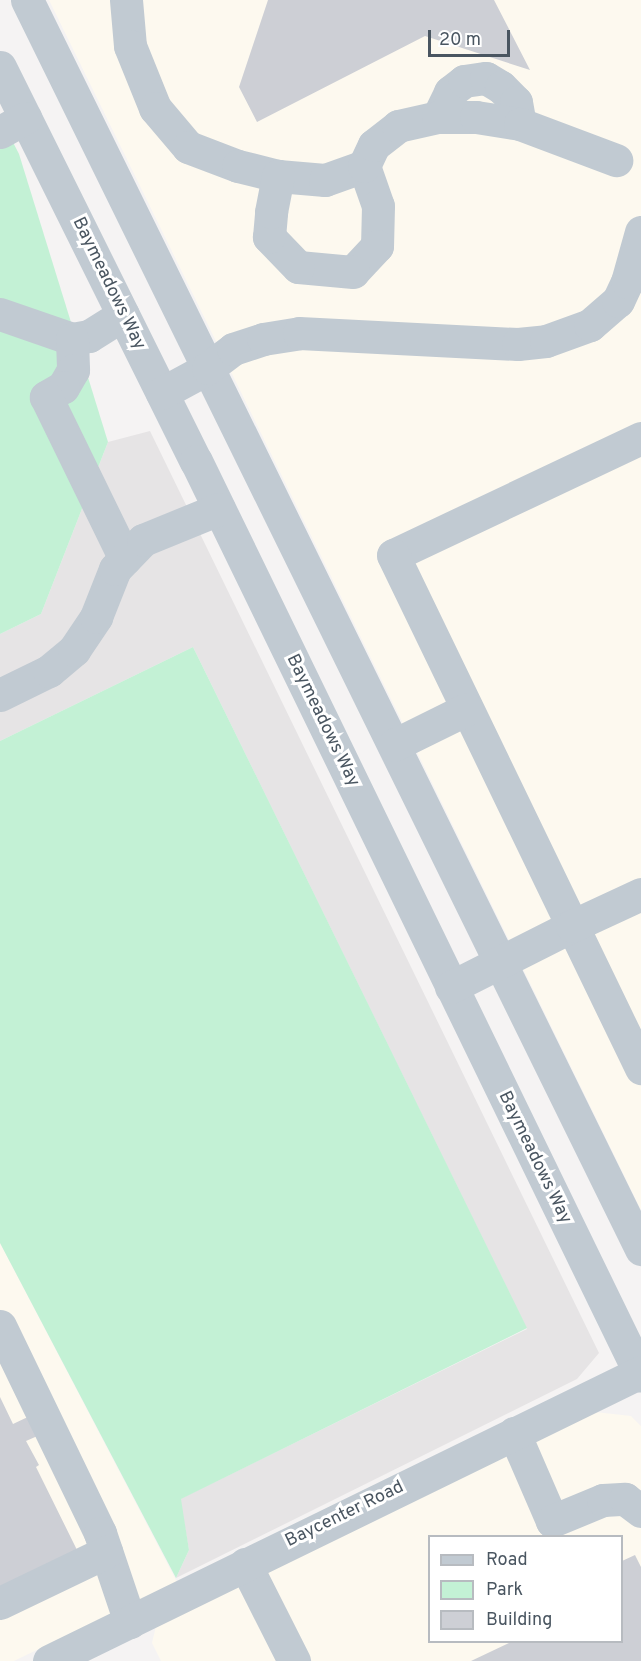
<!DOCTYPE html>
<html>
<head>
<meta charset="utf-8">
<style>
  body { margin:0 }
  #map { position:relative; width:641px; height:1661px; overflow:hidden; background:#f5f3f3; font-family:Overpass,sans-serif }
  div>[style] { position:absolute }
  [style*='--x'] { left:calc(var(--x)*1px); top:calc(var(--y)*1px); width:calc(var(--w)*1px); rotate:calc(var(--a)*1deg) }
  .commercial>* { inset:0; background:#fdf9ef }
  .education>* { inset:0; background:#e6e4e5 }
  .green>* { inset:0; background:#c3f1d5 }
  .building>* { inset:0; background:#cdcfd5 }
  .minor>* { height:33px; margin:-16.5px; padding:0 16.5px; transform-origin:16.5px; border-radius:16.5px; background:#c1cad2 }
  span { translate:-50% -50%; white-space:nowrap; text-align:center; line-height:1.15; -webkit-text-stroke:6px #fff; paint-order:stroke }
  .street-label { font-size:18px; color:#4a5661 }
  .legend { position:absolute; left:428px; top:1535px; width:195px; height:108px; box-sizing:border-box; background:#fff; border:2px solid #b7bbc0; margin:0; padding:8px 10px; list-style:none; font-size:18px; color:#4a5661 }
  .legend li { display:flex; align-items:center; gap:12px; height:30px }
  .legend b { width:30px; border:2px solid #b7bbc0 }
  .scale { position:absolute; left:428px; top:30px; width:82px; height:27px; box-sizing:border-box; border:3px solid #4a5661; border-top:0; padding-left:8px; font-size:18px; line-height:21px; white-space:nowrap; color:#4a5661; -webkit-text-stroke:4px #fff; paint-order:stroke }
</style>
</head>
<body>
<div id="map">
  <div class="commercial">
    <i style="clip-path:polygon(49px 0,641px 0,641px 1210px)"></i>
    <i style="clip-path:polygon(0 1243px,177px 1582px,14px 1661px,0 1661px)"></i>
    <i style="clip-path:polygon(evenodd,595px 1412px,631px 1416px,641px 1426px,641px 1661px,161px 1661px,152px 1643px,156px 1626px,595px 1412px,430px 1536px,622px 1536px,622px 1642px,430px 1642px,430px 1536px)"></i>
  </div>
  <div class="education">
    <i style="clip-path:polygon(150px 431px,599px 1353px,577px 1379px,176px 1578px,189px 1550px,180px 1499px,527px 1329px,193px 647px,0 741px,0 634px,41px 614px,108px 442px)"></i>
  </div>
  <div class="green">
    <i style="clip-path:polygon(0 117px,19px 154px,108px 442px,41px 614px,0 634px)"></i>
    <i style="clip-path:polygon(193px 647px,527px 1328px,181px 1499px,189px 1550px,176px 1578px,0 1243px,0 741px)"></i>
  </div>
  <div class="building">
    <i style="clip-path:polygon(268px 0,494px 0,530px 70px,425px 36px,257px 122px,239px 87px)"></i>
    <i style="clip-path:polygon(0 1397px,13px 1424px,32px 1415px,42px 1434px,26px 1441px,39px 1465px,36px 1467px,78px 1552px,0 1589px)"></i>
    <i style="clip-path:polygon(635px 1555px,641px 1567px,641px 1661px,471px 1661px,511px 1642px,622px 1642px,622px 1561px)"></i>
  </div>
  <div class="minor">
    <i style="--x:27;--y:0;--w:1392;--a:63.82"></i>
    <i style="--x:126;--y:0;--w:46;--a:85"></i>
    <i style="--x:130;--y:46;--w:67;--a:68"></i>
    <i style="--x:155;--y:108;--w:51;--a:49.8"></i>
    <i style="--x:188;--y:147;--w:53;--a:20.8"></i>
    <i style="--x:238;--y:166;--w:41;--a:14"></i>
    <i style="--x:278;--y:176;--w:47;--a:4.9"></i>
    <i style="--x:325;--y:180;--w:41;--a:-19.7"></i>
    <i style="--x:364;--y:166;--w:42;--a:70.7"></i>
    <i style="--x:378;--y:206;--w:40;--a:91.4"></i>
    <i style="--x:377;--y:246;--w:35;--a:133"></i>
    <i style="--x:353;--y:272;--w:55;--a:-174.8"></i>
    <i style="--x:298;--y:267;--w:42;--a:-134"></i>
    <i style="--x:269;--y:237;--w:25;--a:-85"></i>
    <i style="--x:271;--y:212;--w:37;--a:-79"></i>
    <i style="--x:0;--y:67;--w:440;--a:63.6"></i>
    <i style="--x:196;--y:461;--w:1017;--a:64.06"></i>
    <i style="--x:438;--y:117;--w:28;--a:-64"></i>
    <i style="--x:450;--y:92;--w:18;--a:-38"></i>
    <i style="--x:464;--y:81;--w:22;--a:-8"></i>
    <i style="--x:486;--y:78;--w:17;--a:31"></i>
    <i style="--x:501;--y:87;--w:21;--a:45"></i>
    <i style="--x:516;--y:102;--w:22;--a:80"></i>
    <i style="--x:0;--y:132;--w:29;--a:-29"></i>
    <i style="--x:364;--y:166;--w:23;--a:-65"></i>
    <i style="--x:374;--y:145;--w:31;--a:-38"></i>
    <i style="--x:398;--y:126;--w:41;--a:-12.7"></i>
    <i style="--x:438;--y:117;--w:38;--a:0"></i>
    <i style="--x:476;--y:117;--w:45;--a:9"></i>
    <i style="--x:520;--y:124;--w:103;--a:20.6"></i>
    <i style="--x:0;--y:314;--w:76;--a:19.1"></i>
    <i style="--x:72;--y:339;--w:17;--a:-10"></i>
    <i style="--x:89;--y:336;--w:40;--a:-32"></i>
    <i style="--x:72;--y:339;--w:31;--a:88"></i>
    <i style="--x:73;--y:370;--w:20;--a:120"></i>
    <i style="--x:63;--y:387;--w:20;--a:150"></i>
    <i style="--x:46;--y:397;--w:180;--a:64"></i>
    <i style="--x:162;--y:393;--w:52;--a:-28.5"></i>
    <i style="--x:208;--y:368;--w:31;--a:-37"></i>
    <i style="--x:233;--y:349;--w:32;--a:-18"></i>
    <i style="--x:263;--y:339;--w:36;--a:-9"></i>
    <i style="--x:299;--y:333;--w:219;--a:2.9"></i>
    <i style="--x:518;--y:344;--w:28;--a:-6"></i>
    <i style="--x:546;--y:341;--w:47;--a:-20"></i>
    <i style="--x:590;--y:325;--w:37;--a:-41"></i>
    <i style="--x:618;--y:301;--w:21;--a:-65"></i>
    <i style="--x:627;--y:282;--w:52;--a:-74.4"></i>
    <i style="--x:641;--y:438;--w:274;--a:154.7"></i>
    <i style="--x:393;--y:555;--w:570;--a:64.2"></i>
    <i style="--x:0;--y:695;--w:55;--a:-26.1"></i>
    <i style="--x:49;--y:671;--w:33;--a:-40"></i>
    <i style="--x:74;--y:650;--w:40;--a:-56"></i>
    <i style="--x:96;--y:617;--w:52;--a:-68.4"></i>
    <i style="--x:115;--y:569;--w:40;--a:-46"></i>
    <i style="--x:143;--y:540;--w:82;--a:-22.2"></i>
    <i style="--x:394;--y:745;--w:81;--a:-26.3"></i>
    <i style="--x:451;--y:987;--w:136;--a:-26.8"></i>
    <i style="--x:572;--y:926;--w:76;--a:-24.9"></i>
    <i style="--x:0;--y:1326;--w:230;--a:64.2"></i>
    <i style="--x:100;--y:1533;--w:94;--a:71.4"></i>
    <i style="--x:514;--y:1433;--w:96;--a:66.6"></i>
    <i style="--x:552;--y:1521;--w:55;--a:-22.4"></i>
    <i style="--x:603;--y:1500;--w:22;--a:-3"></i>
    <i style="--x:625;--y:1499;--w:20;--a:37"></i>
    <i style="--x:245;--y:1564;--w:109;--a:63.2"></i>
    <i style="--x:0;--y:1603;--w:118;--a:-25.7"></i>
    <i style="--x:49;--y:1661;--w:659;--a:-26.02"></i>
  </div>
  <div class="street-label">
    <span style="left:108px;top:284px;rotate:64deg">Baymeadows Way</span>
    <span style="left:322px;top:721px;rotate:64deg">Baymeadows Way</span>
    <span style="left:534px;top:1158px;rotate:64deg">Baymeadows Way</span>
    <span style="left:345px;top:1515px;rotate:-26deg">Baycenter Road</span>
  </div>
  <ul class="legend">
  <li><b style="height:8px;background:#c1cad2"></b>Road</li>
  <li><b style="height:16px;background:#c3f1d5"></b>Park</li>
  <li><b style="height:16px;background:#cdcfd5"></b>Building</li>
  </ul>
  <div class="scale">20 m</div>
</div>
</body>
</html>
